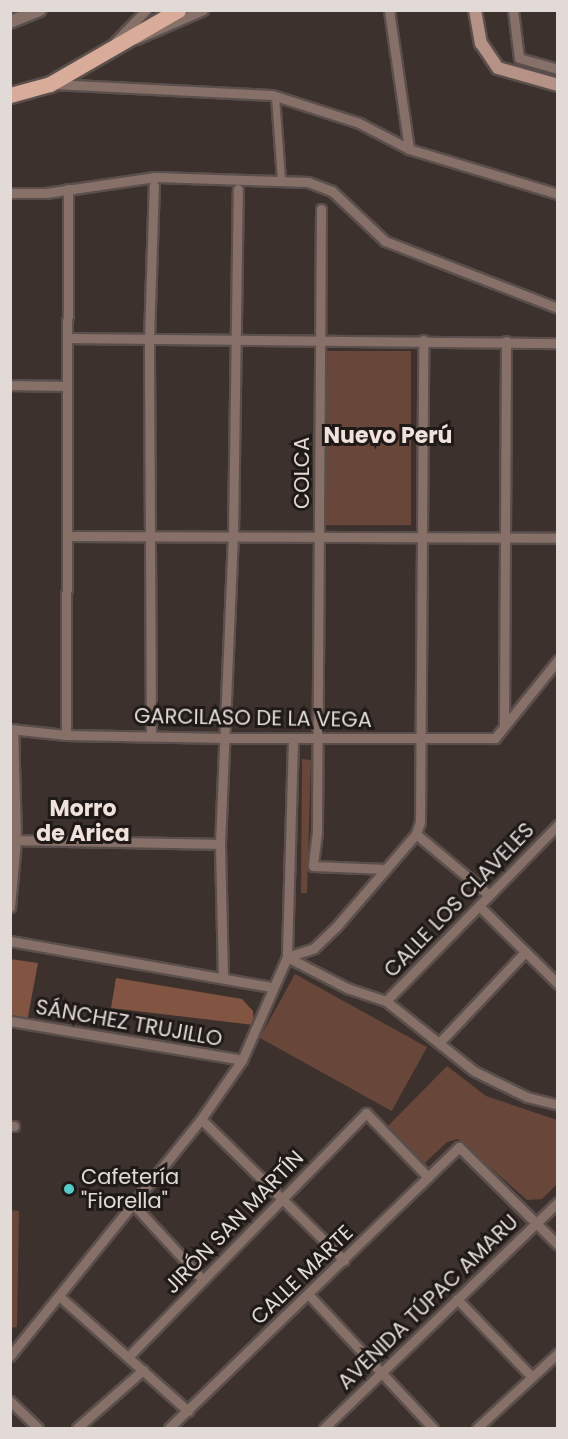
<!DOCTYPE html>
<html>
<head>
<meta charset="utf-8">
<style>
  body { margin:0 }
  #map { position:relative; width:568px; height:1439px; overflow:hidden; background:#3c312d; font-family:Poppins,sans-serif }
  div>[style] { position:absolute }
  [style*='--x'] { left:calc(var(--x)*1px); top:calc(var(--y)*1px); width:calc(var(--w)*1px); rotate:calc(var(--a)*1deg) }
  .green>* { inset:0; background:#684639; transform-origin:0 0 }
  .building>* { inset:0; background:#825442 }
  .roads { filter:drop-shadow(2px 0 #5a4f4c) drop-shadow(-2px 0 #5a4f4c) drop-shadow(0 2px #5a4f4c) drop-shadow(0 -2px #5a4f4c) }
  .pedestrian>* { height:7px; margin:-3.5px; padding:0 3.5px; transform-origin:3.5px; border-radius:3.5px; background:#877068 }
  .minor>* { height:9px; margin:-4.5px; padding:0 4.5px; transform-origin:4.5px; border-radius:4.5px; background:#877068 }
  .tertiary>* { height:12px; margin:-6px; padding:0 6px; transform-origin:6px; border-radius:6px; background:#877068 }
  .secondary>* { height:12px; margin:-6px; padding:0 6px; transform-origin:6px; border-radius:6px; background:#b59285 }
  .primary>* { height:15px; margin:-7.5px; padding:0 7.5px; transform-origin:7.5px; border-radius:7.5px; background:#d9ac9a }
  .dots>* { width:16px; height:16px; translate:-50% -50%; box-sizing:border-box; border:3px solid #1f1a18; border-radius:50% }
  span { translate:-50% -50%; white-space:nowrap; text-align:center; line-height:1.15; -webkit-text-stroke:6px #1f1a18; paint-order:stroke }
  .street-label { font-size:21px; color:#e2dad7 }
  .poi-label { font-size:21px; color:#e2dad7 }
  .left { translate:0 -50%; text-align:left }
  .neighbourhood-label { font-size:22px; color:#f0e1db; font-weight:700 }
  .frame { position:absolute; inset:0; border:12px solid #e2dad7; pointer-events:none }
</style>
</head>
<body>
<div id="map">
  <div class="green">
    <i style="left:326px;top:351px;width:85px;height:174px"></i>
    <i style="clip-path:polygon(302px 759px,311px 760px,307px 893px,301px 893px)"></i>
    <i style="left:295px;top:974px;width:151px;height:73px;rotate:29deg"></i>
    <i style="clip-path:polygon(447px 1066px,486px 1096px,557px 1120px,557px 1184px,542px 1199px,527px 1200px,458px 1139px,447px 1142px,425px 1163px,387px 1127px)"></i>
    <i style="clip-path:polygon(11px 1210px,19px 1211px,17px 1327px,11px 1328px)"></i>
  </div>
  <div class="building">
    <i style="clip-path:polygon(10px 959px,38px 963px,27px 1022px,10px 1019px)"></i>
    <i style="clip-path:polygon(116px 978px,242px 999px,253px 1011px,254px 1025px,111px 1008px)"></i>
  </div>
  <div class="roads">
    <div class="pedestrian">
      <i style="--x:275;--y:96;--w:84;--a:85.9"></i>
    </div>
    <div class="minor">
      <i style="--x:389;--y:10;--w:140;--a:81.8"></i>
      <i style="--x:513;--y:10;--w:48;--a:82.9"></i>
      <i style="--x:519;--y:58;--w:41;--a:15.8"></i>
      <i style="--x:136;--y:39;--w:73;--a:-23.4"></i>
      <i style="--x:116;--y:41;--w:43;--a:-45.9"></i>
      <i style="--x:53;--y:84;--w:219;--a:2.9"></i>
      <i style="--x:272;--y:95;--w:91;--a:17.8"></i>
      <i style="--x:359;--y:123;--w:56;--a:27.5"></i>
      <i style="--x:409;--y:149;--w:156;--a:16.8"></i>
      <i style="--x:10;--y:193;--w:36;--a:0"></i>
      <i style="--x:46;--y:193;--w:110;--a:-8.4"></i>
      <i style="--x:155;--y:177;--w:153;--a:1.9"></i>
      <i style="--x:308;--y:182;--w:26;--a:21"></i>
      <i style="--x:332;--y:191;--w:73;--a:43.3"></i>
      <i style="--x:385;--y:241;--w:186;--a:21.2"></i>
      <i style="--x:321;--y:209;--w:623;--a:90.37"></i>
      <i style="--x:317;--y:832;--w:34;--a:97"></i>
      <i style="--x:313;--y:866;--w:73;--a:2.4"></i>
      <i style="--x:70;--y:338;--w:488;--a:0.6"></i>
      <i style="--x:10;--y:385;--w:57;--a:1"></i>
      <i style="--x:68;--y:536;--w:490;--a:0.2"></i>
      <i style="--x:504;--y:726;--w:385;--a:-89.7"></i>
      <i style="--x:10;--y:729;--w:56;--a:6.1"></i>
      <i style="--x:66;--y:735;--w:162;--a:1.1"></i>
      <i style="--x:228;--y:738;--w:267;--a:0"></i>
      <i style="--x:495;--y:738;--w:100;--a:-51.1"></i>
      <i style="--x:151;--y:734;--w:394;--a:-90.3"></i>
      <i style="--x:149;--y:340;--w:155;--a:-88.2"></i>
      <i style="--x:66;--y:735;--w:546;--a:-89.79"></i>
      <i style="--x:293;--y:739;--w:218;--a:91.6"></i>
      <i style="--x:287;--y:957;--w:68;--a:27.3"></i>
      <i style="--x:347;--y:988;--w:41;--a:18.4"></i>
      <i style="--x:386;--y:1001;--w:112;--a:38.5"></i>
      <i style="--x:474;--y:1071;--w:59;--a:26.1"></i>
      <i style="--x:527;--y:1097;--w:32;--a:14"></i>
      <i style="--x:416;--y:834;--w:95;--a:39.9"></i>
      <i style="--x:16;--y:840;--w:204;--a:1.1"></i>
      <i style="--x:479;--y:906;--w:111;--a:44.6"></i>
      <i style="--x:10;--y:907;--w:67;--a:-84.9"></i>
      <i style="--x:16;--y:840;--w:111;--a:-91.5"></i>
      <i style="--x:10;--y:941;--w:265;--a:10"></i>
      <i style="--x:223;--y:978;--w:134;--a:-91.3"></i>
      <i style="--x:220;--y:844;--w:308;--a:-87.6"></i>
      <i style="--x:233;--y:536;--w:347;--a:-89.2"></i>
      <i style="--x:386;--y:1001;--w:246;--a:-45.7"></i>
      <i style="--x:10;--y:1021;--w:235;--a:9.5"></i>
      <i style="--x:440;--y:1042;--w:124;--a:-46.6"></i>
      <i style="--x:201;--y:1119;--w:201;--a:44.6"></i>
      <i style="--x:10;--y:1126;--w:4;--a:0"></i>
      <i style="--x:133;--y:1204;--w:103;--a:47.4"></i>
      <i style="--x:308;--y:1294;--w:183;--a:47"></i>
      <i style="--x:59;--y:1296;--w:173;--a:41.7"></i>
      <i style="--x:457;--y:1299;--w:108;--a:46.1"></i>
      <i style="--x:10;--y:1356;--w:304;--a:-51.1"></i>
      <i style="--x:201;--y:1119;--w:72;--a:-55.2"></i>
      <i style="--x:242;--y:1060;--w:112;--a:-66.4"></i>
      <i style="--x:287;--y:957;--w:28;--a:-18"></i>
      <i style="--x:314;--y:948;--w:30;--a:-44"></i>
      <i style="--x:336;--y:927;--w:123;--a:-49.3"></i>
      <i style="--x:416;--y:834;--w:13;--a:-72"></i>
      <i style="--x:420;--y:822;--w:482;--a:-89.6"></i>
      <i style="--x:128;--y:1357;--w:341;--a:-45.7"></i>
      <i style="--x:366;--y:1113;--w:89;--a:45.9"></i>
      <i style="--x:10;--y:1401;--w:39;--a:44"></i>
      <i style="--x:77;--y:1428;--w:88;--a:-41.3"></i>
      <i style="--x:169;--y:1428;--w:404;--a:-44.1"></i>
      <i style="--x:459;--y:1147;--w:139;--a:44.7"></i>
      <i style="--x:324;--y:1428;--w:325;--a:-44"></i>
      <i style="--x:477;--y:1428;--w:110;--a:-42.8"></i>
    </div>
    <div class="tertiary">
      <i style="--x:10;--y:22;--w:32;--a:-22"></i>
    </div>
    <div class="secondary">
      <i style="--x:475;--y:10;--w:34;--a:80"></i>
      <i style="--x:481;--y:43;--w:30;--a:56"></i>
      <i style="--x:498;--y:68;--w:62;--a:15.8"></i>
    </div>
    <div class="primary">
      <i style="--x:10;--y:95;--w:41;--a:-15.4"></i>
      <i style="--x:50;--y:84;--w:148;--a:-30"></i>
    </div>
  </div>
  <div class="dots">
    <i style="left:69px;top:1189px;background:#53cdc9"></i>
  </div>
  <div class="street-label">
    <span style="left:302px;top:473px;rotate:-90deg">COLCA</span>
    <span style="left:253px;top:718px;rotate:1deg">GARCILASO DE LA VEGA</span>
    <span style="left:459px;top:900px;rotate:-46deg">CALLE LOS CLAVELES</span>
    <span style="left:129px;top:1023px;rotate:10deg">SÁNCHEZ TRUJILLO</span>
    <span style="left:234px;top:1222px;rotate:-46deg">JIRÓN SAN MARTÍN</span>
    <span style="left:302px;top:1275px;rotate:-44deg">CALLE MARTE</span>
    <span style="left:428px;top:1302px;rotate:-44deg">AVENIDA TÚPAC AMARU</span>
  </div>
  <div class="poi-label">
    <span class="left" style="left:81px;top:1189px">Cafetería<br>"Fiorella"</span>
  </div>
  <div class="neighbourhood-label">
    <span style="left:388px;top:436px">Nuevo Perú</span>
    <span style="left:83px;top:821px">Morro<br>de Arica</span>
  </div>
  <div class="frame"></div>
</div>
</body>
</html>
